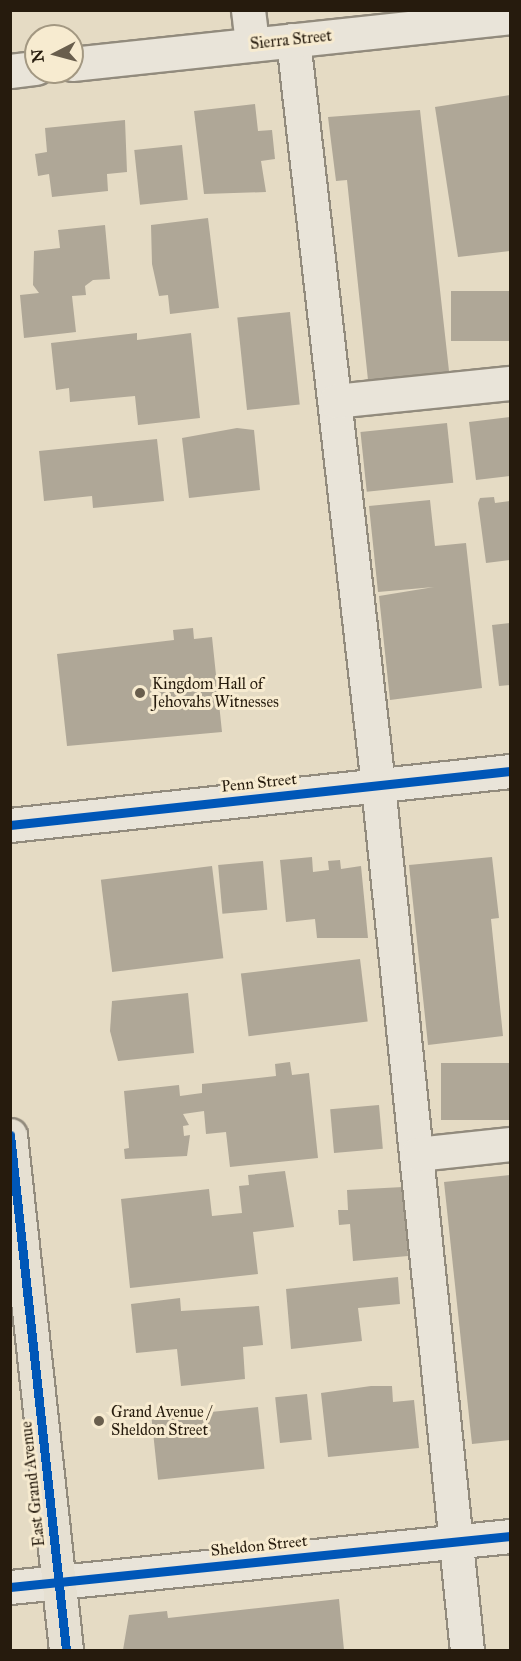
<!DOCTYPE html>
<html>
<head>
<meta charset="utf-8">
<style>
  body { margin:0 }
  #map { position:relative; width:521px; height:1661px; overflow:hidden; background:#e5dbc4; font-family:"IM FELL Great Primer",serif }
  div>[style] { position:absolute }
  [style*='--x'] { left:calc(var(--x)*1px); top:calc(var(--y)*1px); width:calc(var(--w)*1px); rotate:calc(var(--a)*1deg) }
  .building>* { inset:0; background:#afa797; transform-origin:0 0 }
  .roads { filter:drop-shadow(2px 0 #928b7d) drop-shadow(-2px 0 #928b7d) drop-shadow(0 2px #928b7d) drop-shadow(0 -2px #928b7d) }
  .minor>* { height:33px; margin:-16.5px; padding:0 16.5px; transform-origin:16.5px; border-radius:16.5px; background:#e9e4d9 }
  .major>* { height:33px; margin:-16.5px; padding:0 16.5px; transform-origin:16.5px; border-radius:16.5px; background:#e6e0d2 }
  .cycleway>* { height:9px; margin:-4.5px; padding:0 4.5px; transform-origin:4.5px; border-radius:4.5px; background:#0057b8 }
  .dots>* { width:16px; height:16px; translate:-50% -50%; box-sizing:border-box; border:3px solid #f7ebd0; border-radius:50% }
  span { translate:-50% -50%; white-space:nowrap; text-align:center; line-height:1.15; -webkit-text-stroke:6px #f7ebd0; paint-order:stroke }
  .street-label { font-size:16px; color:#261b0d }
  .poi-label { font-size:16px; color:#261b0d }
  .left { translate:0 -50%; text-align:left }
  .frame { position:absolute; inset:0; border:12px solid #261b0d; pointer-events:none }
  .north { position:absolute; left:24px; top:24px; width:60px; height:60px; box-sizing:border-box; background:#f7ebd0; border:2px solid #a39882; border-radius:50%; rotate:264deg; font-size:16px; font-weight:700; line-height:24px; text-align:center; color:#261b0d }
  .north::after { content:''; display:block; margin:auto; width:21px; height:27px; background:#695e4d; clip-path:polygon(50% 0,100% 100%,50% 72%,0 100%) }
</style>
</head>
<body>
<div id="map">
  <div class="building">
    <i style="clip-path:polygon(510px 95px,510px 251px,458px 257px,435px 107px)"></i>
    <i style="clip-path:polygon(255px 104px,258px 131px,272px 130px,275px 159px,261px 161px,266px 192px,204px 194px,194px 111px)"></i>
    <i style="clip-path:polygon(420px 110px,449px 371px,368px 380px,347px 180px,336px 181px,328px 117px)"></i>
    <i style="clip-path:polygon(125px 120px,127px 172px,107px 174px,108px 191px,52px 197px,49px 174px,38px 176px,35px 154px,47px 152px,45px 128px)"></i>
    <i style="left:182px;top:145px;width:55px;height:48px;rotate:84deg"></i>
    <i style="clip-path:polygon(208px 218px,219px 308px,170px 314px,168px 295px,159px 296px,152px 264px,151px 225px)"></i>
    <i style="clip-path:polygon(105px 225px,110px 279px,93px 280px,85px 286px,86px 295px,72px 296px,76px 332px,24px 338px,20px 295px,39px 293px,33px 285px,34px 251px,60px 248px,58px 230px)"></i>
    <i style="left:510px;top:291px;width:50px;height:59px;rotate:90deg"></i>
    <i style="left:290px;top:312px;width:93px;height:53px;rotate:84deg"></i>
    <i style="clip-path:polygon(137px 333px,137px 340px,191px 333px,200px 418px,138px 425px,135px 396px,70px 402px,69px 388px,56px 390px,51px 343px)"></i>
    <i style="clip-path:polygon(510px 417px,510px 476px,476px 480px,469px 422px)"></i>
    <i style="left:447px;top:423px;width:60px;height:87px;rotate:84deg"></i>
    <i style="clip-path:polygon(237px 428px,254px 430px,260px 490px,189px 498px,182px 438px)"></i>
    <i style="clip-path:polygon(157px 439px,164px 501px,93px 508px,92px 496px,44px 501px,39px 451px)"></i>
    <i style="clip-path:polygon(494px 497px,495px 503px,510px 501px,510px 560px,486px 563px,478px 503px,480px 498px)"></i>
    <i style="clip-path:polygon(430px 500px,435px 546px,466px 543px,482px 688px,390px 700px,379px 596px,434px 587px,378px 592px,369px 506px)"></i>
    <i style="clip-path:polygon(510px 623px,510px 685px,499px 686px,492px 625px)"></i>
    <i style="clip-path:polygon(193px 628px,194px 639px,212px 637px,222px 732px,67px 746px,57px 654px,174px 640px,173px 630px)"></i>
    <i style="clip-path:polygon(312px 857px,313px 872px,329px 870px,328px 861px,340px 860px,341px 869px,361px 866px,368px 938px,317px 938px,315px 919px,286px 922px,280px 860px)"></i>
    <i style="clip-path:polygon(492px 857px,499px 918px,491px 919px,503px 1036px,428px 1045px,409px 865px)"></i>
    <i style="left:263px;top:861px;width:49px;height:45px;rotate:85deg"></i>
    <i style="left:212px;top:866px;width:93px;height:112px;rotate:83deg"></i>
    <i style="left:360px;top:959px;width:63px;height:120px;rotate:83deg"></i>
    <i style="clip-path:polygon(188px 993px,194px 1053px,118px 1061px,110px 1031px,112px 1001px)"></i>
    <i style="clip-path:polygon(290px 1062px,292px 1075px,309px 1073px,318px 1158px,230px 1167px,226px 1132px,206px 1134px,204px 1111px,183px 1114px,189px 1125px,183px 1126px,184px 1136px,190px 1135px,187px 1156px,125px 1159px,124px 1149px,129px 1148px,124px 1091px,179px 1085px,180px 1096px,202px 1093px,202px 1084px,276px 1076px,275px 1064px)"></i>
    <i style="left:510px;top:1063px;width:57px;height:69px;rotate:90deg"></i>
    <i style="left:379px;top:1105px;width:44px;height:49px;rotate:85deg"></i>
    <i style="clip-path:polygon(285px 1171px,294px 1227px,253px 1232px,258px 1274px,130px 1288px,121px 1199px,209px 1189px,212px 1216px,242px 1213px,239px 1186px,249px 1185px,248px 1175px)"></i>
    <i style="clip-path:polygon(510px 1175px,510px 1440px,472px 1444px,444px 1182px)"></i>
    <i style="clip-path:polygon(403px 1187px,408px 1256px,353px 1261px,350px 1224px,339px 1225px,338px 1210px,348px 1210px,347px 1190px)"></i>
    <i style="clip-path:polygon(398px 1277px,400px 1304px,358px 1308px,362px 1341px,291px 1349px,286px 1289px)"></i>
    <i style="clip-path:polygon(180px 1298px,181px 1311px,259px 1306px,263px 1345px,243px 1347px,245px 1379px,181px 1386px,177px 1349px,136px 1353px,131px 1304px)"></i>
    <i style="clip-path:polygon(371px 1386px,392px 1386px,393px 1402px,414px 1400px,419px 1448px,328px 1457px,321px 1393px)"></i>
    <i style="left:307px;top:1394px;width:46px;height:32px;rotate:84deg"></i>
    <i style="left:258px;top:1407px;width:62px;height:107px;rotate:84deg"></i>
    <i style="clip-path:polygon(339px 1599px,344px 1650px,123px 1650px,129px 1615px,167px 1611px,168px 1618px)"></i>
  </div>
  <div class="roads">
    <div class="minor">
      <i style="--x:248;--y:10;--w:34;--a:83"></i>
      <i style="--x:293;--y:40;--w:750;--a:83.49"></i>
      <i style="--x:378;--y:785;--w:870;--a:84.13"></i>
      <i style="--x:72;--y:64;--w:441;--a:-6.1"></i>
      <i style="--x:10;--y:71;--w:26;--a:-7"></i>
      <i style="--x:335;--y:401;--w:176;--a:-5.9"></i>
      <i style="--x:10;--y:825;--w:503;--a:-6.16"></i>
      <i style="--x:417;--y:1154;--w:94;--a:-6.1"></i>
      <i style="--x:10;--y:1587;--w:503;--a:-5.82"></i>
    </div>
    <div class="major">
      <i style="--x:10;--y:1135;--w:518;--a:83.79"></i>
    </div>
  </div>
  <div class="cycleway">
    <i style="--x:10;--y:825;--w:503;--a:-6.16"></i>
    <i style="--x:10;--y:1135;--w:518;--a:83.79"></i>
    <i style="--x:10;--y:1587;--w:503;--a:-5.82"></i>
  </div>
  <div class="dots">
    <i style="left:140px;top:693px;background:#695e4d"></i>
    <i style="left:99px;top:1421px;background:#695e4d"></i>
  </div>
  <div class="street-label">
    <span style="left:291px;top:40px;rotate:-6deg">Sierra Street</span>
    <span style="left:259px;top:783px;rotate:-6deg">Penn Street</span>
    <span style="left:33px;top:1484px;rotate:-96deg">East Grand Avenue</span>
    <span style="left:259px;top:1546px;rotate:-6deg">Sheldon Street</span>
  </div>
  <div class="poi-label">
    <span class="left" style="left:152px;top:693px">Kingdom Hall of<br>Jehovahs Witnesses</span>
    <span class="left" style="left:111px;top:1421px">Grand Avenue /<br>Sheldon Street</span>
  </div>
  <div class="frame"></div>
  <div class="north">N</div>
</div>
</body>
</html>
